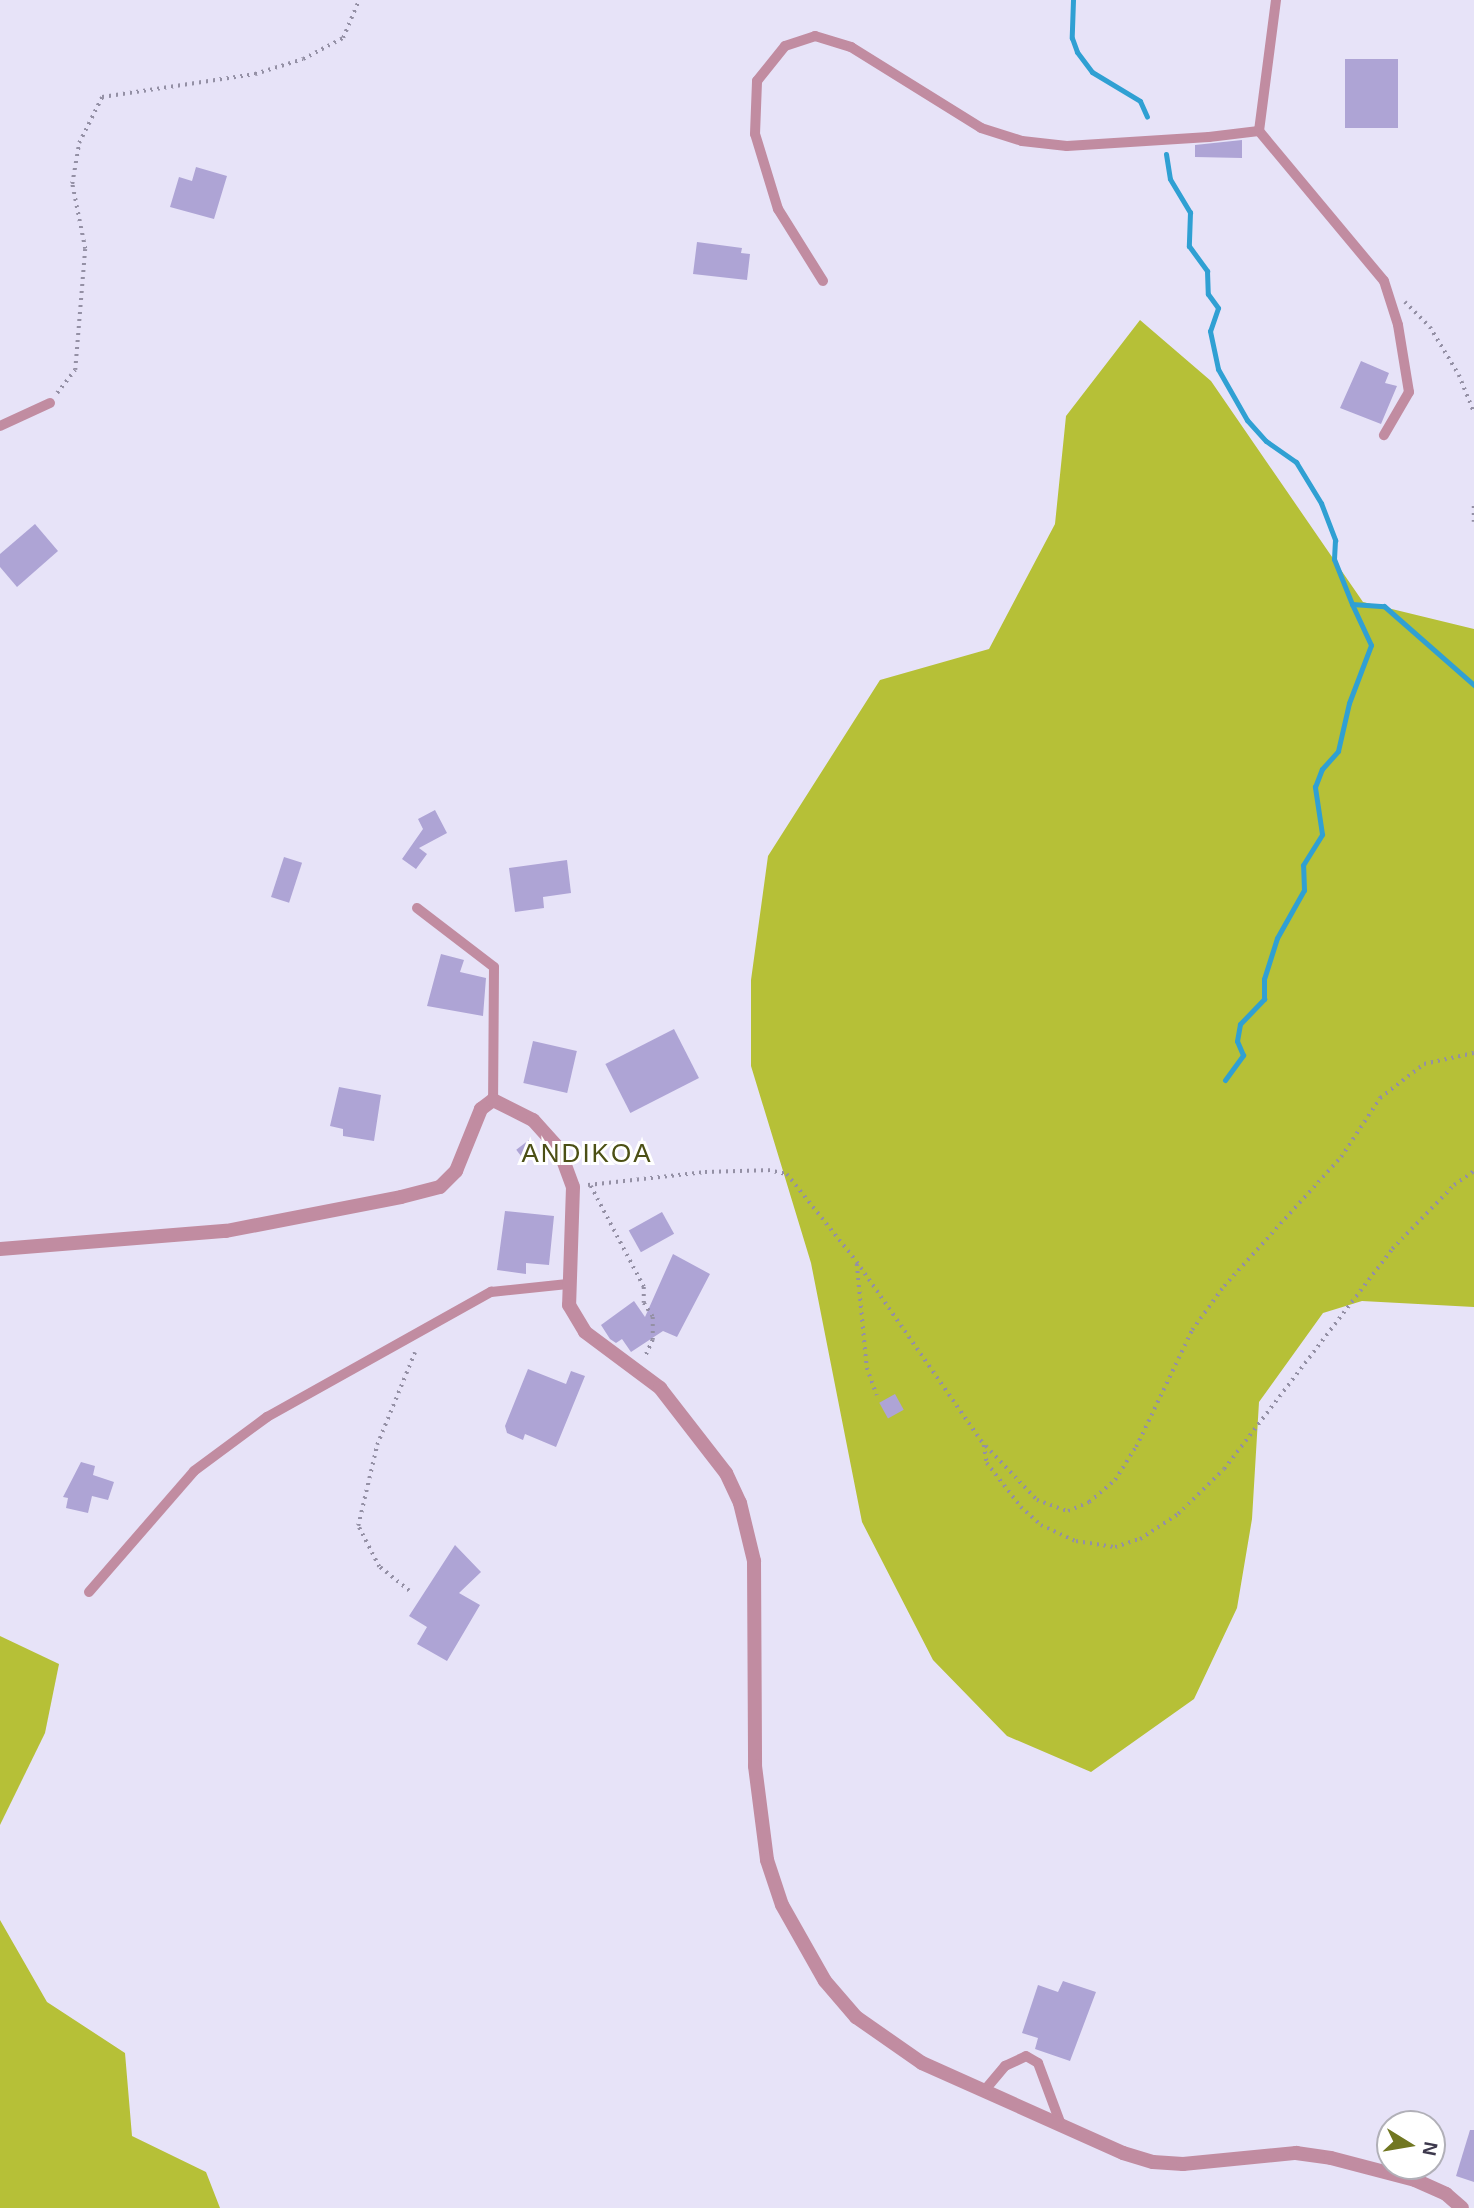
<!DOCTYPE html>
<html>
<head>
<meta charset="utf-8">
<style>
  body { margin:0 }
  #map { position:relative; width:1474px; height:2208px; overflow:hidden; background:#e7e3f8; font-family:Helvetica,sans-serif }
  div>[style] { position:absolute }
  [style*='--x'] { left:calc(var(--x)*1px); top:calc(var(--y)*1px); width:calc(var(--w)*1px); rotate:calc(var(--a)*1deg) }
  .forest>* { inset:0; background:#b6c037 }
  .stream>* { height:5px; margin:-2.5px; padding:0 2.5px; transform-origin:2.5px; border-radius:2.5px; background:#30a0d3 }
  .building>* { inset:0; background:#aea4d5; transform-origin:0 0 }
  .path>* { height:3.5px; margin-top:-1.75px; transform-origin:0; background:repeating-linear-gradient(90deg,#9490a5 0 2px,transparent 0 7px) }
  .service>* { height:10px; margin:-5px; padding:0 5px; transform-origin:5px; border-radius:5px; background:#c18ca1 }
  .minor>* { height:14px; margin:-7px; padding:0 7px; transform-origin:7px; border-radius:7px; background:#c18ca1 }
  span { translate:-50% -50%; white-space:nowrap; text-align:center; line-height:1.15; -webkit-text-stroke:6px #fff; paint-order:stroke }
  .neighbourhood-label { font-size:26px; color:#4c5015; letter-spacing:2px }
  .north { position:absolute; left:1376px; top:2110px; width:70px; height:70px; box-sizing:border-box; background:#fff; border:2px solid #b1b0b8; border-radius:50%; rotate:101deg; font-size:19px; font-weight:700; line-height:28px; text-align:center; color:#3d394d }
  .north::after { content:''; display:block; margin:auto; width:24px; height:32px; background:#717721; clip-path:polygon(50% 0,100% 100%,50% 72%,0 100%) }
</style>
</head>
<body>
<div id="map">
  <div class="forest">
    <i style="clip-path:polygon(1140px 320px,1211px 381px,1363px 602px,1474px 629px,1474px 1307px,1362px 1301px,1323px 1313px,1259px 1402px,1252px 1519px,1237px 1608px,1194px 1699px,1091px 1772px,1007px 1736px,933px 1660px,862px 1522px,811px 1263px,751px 1066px,751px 980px,768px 856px,880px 680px,989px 649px,1055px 524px,1066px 416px)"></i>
    <i style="clip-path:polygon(0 1636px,59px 1664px,45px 1733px,0 1825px)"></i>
    <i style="clip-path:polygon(0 1920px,47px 2002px,125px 2053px,132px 2136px,206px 2172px,220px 2208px,0 2208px)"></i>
  </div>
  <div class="stream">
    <i style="--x:1073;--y:0;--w:38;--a:92"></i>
    <i style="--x:1072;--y:38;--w:15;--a:70"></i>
    <i style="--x:1077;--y:52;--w:25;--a:53"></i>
    <i style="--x:1092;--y:72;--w:56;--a:31.1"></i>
    <i style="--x:1140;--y:101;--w:17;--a:66"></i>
    <i style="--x:1166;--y:154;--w:25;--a:81"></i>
    <i style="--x:1170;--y:179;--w:39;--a:59"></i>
    <i style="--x:1190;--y:212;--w:34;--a:92"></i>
    <i style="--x:1189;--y:246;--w:31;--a:54"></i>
    <i style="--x:1207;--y:271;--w:23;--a:88"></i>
    <i style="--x:1208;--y:294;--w:17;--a:54"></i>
    <i style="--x:1218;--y:308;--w:24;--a:109"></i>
    <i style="--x:1210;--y:331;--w:39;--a:78"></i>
    <i style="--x:1218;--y:369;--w:59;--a:60.4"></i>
    <i style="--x:1247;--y:420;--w:28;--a:48"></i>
    <i style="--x:1266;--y:441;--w:37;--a:35"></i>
    <i style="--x:1296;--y:462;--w:48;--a:58.6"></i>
    <i style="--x:1321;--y:503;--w:40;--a:69"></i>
    <i style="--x:1335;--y:540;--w:19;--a:93"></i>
    <i style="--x:1334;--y:559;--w:48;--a:68.2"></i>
    <i style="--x:1352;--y:604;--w:32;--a:4"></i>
    <i style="--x:1384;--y:606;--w:120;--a:41.3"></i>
    <i style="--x:1225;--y:1080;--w:31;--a:-54"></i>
    <i style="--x:1243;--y:1055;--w:15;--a:-113"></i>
    <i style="--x:1237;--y:1041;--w:17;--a:-80"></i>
    <i style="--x:1240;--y:1024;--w:35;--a:-46"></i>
    <i style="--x:1264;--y:999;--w:20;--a:-90"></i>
    <i style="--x:1264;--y:979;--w:43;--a:-72.4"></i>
    <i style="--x:1277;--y:938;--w:55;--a:-60.6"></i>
    <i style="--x:1304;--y:890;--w:25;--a:-92"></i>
    <i style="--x:1303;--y:865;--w:36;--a:-58"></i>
    <i style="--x:1322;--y:834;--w:48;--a:-98.5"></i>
    <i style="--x:1315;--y:787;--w:19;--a:-69"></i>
    <i style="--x:1322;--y:769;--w:24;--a:-48"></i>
    <i style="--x:1338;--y:751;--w:49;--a:-77.1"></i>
    <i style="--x:1349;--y:703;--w:62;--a:-69.2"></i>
    <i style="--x:1371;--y:645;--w:45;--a:-114.9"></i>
  </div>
  <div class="building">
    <i style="left:1345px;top:59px;width:53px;height:69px"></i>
    <i style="clip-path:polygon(1242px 140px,1242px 158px,1195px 157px,1195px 145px)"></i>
    <i style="clip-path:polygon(196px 167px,227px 176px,214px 219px,170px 207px,179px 177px,192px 181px)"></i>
    <i style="clip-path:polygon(697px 242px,742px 248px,741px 253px,750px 254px,747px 280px,693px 274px)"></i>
    <i style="clip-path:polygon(1361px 361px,1389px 373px,1385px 383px,1397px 386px,1381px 424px,1340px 408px)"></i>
    <i style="clip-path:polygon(35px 524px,58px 551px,17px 587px,0 567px,0 554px)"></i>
    <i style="clip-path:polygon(435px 810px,447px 833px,419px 848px,427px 854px,416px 869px,402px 859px,423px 829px,418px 819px)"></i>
    <i style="left:284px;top:857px;width:19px;height:42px;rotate:18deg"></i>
    <i style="clip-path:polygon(567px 860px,571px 893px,543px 897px,544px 908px,515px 912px,509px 868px)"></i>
    <i style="clip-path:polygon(441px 954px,464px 960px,460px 972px,486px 978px,483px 1016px,427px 1006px)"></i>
    <i style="left:674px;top:1029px;width:55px;height:77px;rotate:63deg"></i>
    <i style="left:533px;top:1041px;width:45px;height:43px;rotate:13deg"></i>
    <i style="clip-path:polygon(339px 1087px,381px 1095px,374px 1141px,343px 1136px,343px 1129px,330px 1126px)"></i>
    <i style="left:529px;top:1140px;width:15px;height:16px;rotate:53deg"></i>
    <i style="clip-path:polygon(505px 1211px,554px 1216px,549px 1265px,526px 1263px,526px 1274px,497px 1270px)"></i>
    <i style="left:662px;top:1212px;width:25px;height:38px;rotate:61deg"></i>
    <i style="clip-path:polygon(673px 1254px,710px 1274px,677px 1337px,663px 1331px,631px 1352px,622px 1339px,616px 1343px,610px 1339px,601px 1325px,634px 1301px,645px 1317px)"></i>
    <i style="clip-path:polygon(528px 1369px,566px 1384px,571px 1371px,585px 1376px,556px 1447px,525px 1434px,523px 1440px,507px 1433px,505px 1426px)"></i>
    <i style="left:895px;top:1394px;width:18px;height:18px;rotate:61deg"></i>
    <i style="clip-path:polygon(81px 1462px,95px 1466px,93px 1475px,114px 1482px,108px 1500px,92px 1496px,88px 1513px,66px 1508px,68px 1498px,63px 1497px)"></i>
    <i style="clip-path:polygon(455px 1545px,481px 1572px,459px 1593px,480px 1605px,447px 1661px,417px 1644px,427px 1627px,409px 1616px)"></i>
    <i style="clip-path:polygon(1063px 1981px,1096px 1992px,1070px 2061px,1035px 2049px,1038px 2038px,1022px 2033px,1038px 1985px,1058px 1992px)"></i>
    <i style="clip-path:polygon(1470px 2130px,1474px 2130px,1474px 2182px,1456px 2176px)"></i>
  </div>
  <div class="path">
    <i style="--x:1405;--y:302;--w:35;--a:45"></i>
    <i style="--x:1430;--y:327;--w:56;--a:58.9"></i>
    <i style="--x:1459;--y:375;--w:40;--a:68"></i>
    <i style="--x:57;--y:393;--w:29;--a:-52"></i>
    <i style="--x:75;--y:370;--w:121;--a:-85.3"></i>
    <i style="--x:85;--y:249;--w:66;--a:-101.3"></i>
    <i style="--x:72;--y:184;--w:42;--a:-80.3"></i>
    <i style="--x:79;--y:143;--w:51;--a:-63.4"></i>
    <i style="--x:102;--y:97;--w:155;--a:-8.5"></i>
    <i style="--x:255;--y:74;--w:50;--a:-17.4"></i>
    <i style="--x:303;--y:59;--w:45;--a:-27.7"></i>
    <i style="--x:343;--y:38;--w:41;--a:-67.2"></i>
    <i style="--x:1474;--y:506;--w:16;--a:90"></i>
    <i style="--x:588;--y:1185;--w:118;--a:-6.3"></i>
    <i style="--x:705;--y:1172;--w:63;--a:-1.8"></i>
    <i style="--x:768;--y:1170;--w:19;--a:12"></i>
    <i style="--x:787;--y:1174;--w:112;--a:51.5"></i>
    <i style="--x:857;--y:1262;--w:223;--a:55.2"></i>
    <i style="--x:984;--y:1445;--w:18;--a:81"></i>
    <i style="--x:987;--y:1463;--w:56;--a:52.3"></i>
    <i style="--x:1021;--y:1507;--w:27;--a:42"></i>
    <i style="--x:1041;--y:1525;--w:38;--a:25"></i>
    <i style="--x:1076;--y:1541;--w:39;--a:9"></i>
    <i style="--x:1115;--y:1547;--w:26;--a:-18"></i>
    <i style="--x:1140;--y:1539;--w:45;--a:-33.3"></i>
    <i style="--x:1178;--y:1514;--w:64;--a:-44.4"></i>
    <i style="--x:1224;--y:1469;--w:277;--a:-52.6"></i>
    <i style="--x:1392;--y:1249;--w:89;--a:-45.9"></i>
    <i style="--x:1454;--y:1185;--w:24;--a:-35"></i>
    <i style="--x:591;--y:1186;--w:114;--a:62.3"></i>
    <i style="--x:644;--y:1287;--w:16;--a:90"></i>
    <i style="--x:644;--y:1303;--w:17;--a:57"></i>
    <i style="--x:653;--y:1317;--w:23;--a:90"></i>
    <i style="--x:653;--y:1340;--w:19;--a:115"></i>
    <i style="--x:857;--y:1264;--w:104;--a:84.5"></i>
    <i style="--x:867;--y:1368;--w:29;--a:70"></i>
    <i style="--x:986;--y:1446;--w:74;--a:46.6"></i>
    <i style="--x:1037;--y:1500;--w:33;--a:20"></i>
    <i style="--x:1068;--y:1511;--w:23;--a:-23"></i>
    <i style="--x:1089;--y:1502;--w:34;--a:-40"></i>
    <i style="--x:1115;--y:1480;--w:39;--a:-58"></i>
    <i style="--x:1136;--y:1447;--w:130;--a:-64.4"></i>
    <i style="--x:1192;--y:1330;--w:54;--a:-54"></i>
    <i style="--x:1224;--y:1286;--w:174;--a:-47.8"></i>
    <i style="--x:1341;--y:1157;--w:71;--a:-56.5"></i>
    <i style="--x:1380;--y:1098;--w:56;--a:-37.7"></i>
    <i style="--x:1424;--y:1064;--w:51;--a:-12.4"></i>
    <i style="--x:409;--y:1591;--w:38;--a:-141"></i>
    <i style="--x:379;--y:1567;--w:46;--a:-117.1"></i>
    <i style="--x:358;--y:1526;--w:83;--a:-76.8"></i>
    <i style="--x:377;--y:1445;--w:100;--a:-67.8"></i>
  </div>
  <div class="service">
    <i style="--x:1259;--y:131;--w:195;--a:50.2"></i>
    <i style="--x:1384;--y:281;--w:46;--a:72.3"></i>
    <i style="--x:1398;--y:325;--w:68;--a:80.7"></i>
    <i style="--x:1409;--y:392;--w:50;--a:120.2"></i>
    <i style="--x:823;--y:281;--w:85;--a:-122"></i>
    <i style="--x:778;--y:209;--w:78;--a:-107"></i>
    <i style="--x:755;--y:134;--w:53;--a:-87.8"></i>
    <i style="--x:757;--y:81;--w:45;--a:-51.3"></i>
    <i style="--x:785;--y:46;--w:32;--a:-18"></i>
    <i style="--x:815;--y:36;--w:38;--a:17"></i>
    <i style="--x:851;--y:47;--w:153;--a:31.9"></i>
    <i style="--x:981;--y:128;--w:43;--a:17.6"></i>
    <i style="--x:1022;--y:141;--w:45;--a:6.3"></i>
    <i style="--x:1067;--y:146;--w:142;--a:-3.6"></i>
    <i style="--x:1209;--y:137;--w:50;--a:-6.8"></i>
    <i style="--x:1259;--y:131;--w:132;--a:-82.6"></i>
    <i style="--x:0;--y:426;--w:55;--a:-24.7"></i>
    <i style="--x:417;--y:908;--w:97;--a:37.5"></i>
    <i style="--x:494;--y:967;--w:133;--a:90.4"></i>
    <i style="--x:89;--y:1592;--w:160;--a:-49"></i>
    <i style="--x:194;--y:1471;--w:91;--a:-36.5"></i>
    <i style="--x:267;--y:1417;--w:257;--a:-29.2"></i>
    <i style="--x:491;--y:1292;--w:77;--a:-5.9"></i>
    <i style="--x:984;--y:2091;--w:33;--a:-50"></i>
    <i style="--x:1005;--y:2066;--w:23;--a:-25"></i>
    <i style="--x:1026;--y:2056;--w:14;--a:30"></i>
    <i style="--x:1038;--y:2063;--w:66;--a:69.6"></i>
  </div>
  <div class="minor">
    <i style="--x:0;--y:1249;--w:227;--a:-4.6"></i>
    <i style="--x:226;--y:1231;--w:178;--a:-11"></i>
    <i style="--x:401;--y:1197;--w:40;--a:-14.4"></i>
    <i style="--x:440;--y:1187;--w:23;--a:-45"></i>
    <i style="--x:456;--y:1171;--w:67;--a:-68"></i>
    <i style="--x:481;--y:1109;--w:15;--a:-37"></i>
    <i style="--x:493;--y:1100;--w:45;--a:26.6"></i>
    <i style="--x:533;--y:1120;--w:39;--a:48"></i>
    <i style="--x:559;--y:1149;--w:40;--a:69.8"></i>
    <i style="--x:573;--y:1187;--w:118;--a:91.9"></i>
    <i style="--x:569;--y:1305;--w:31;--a:59"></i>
    <i style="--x:585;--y:1332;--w:94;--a:36.7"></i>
    <i style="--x:660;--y:1388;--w:108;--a:52.2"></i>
    <i style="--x:726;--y:1473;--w:33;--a:65"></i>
    <i style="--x:740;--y:1503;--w:60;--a:76.4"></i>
    <i style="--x:754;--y:1561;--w:205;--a:89.7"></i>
    <i style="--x:755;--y:1766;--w:95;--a:82.7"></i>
    <i style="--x:767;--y:1860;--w:47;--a:71.6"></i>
    <i style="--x:782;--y:1905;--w:87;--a:60.5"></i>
    <i style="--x:825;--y:1981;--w:48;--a:49.3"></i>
    <i style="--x:856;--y:2017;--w:80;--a:34.9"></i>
    <i style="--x:922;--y:2063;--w:220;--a:24.1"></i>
    <i style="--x:1123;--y:2153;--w:31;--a:17"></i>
    <i style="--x:1153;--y:2162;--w:30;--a:4"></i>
    <i style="--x:1183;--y:2164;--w:114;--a:-5.6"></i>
    <i style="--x:1296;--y:2153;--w:35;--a:8"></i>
    <i style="--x:1331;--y:2158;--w:87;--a:14.7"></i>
    <i style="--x:1415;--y:2180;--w:34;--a:24"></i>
    <i style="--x:1446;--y:2194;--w:21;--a:41"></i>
  </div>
  <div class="neighbourhood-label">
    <span style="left:587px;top:1154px">ANDIKOA</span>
  </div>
  <div class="north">N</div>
</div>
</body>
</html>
